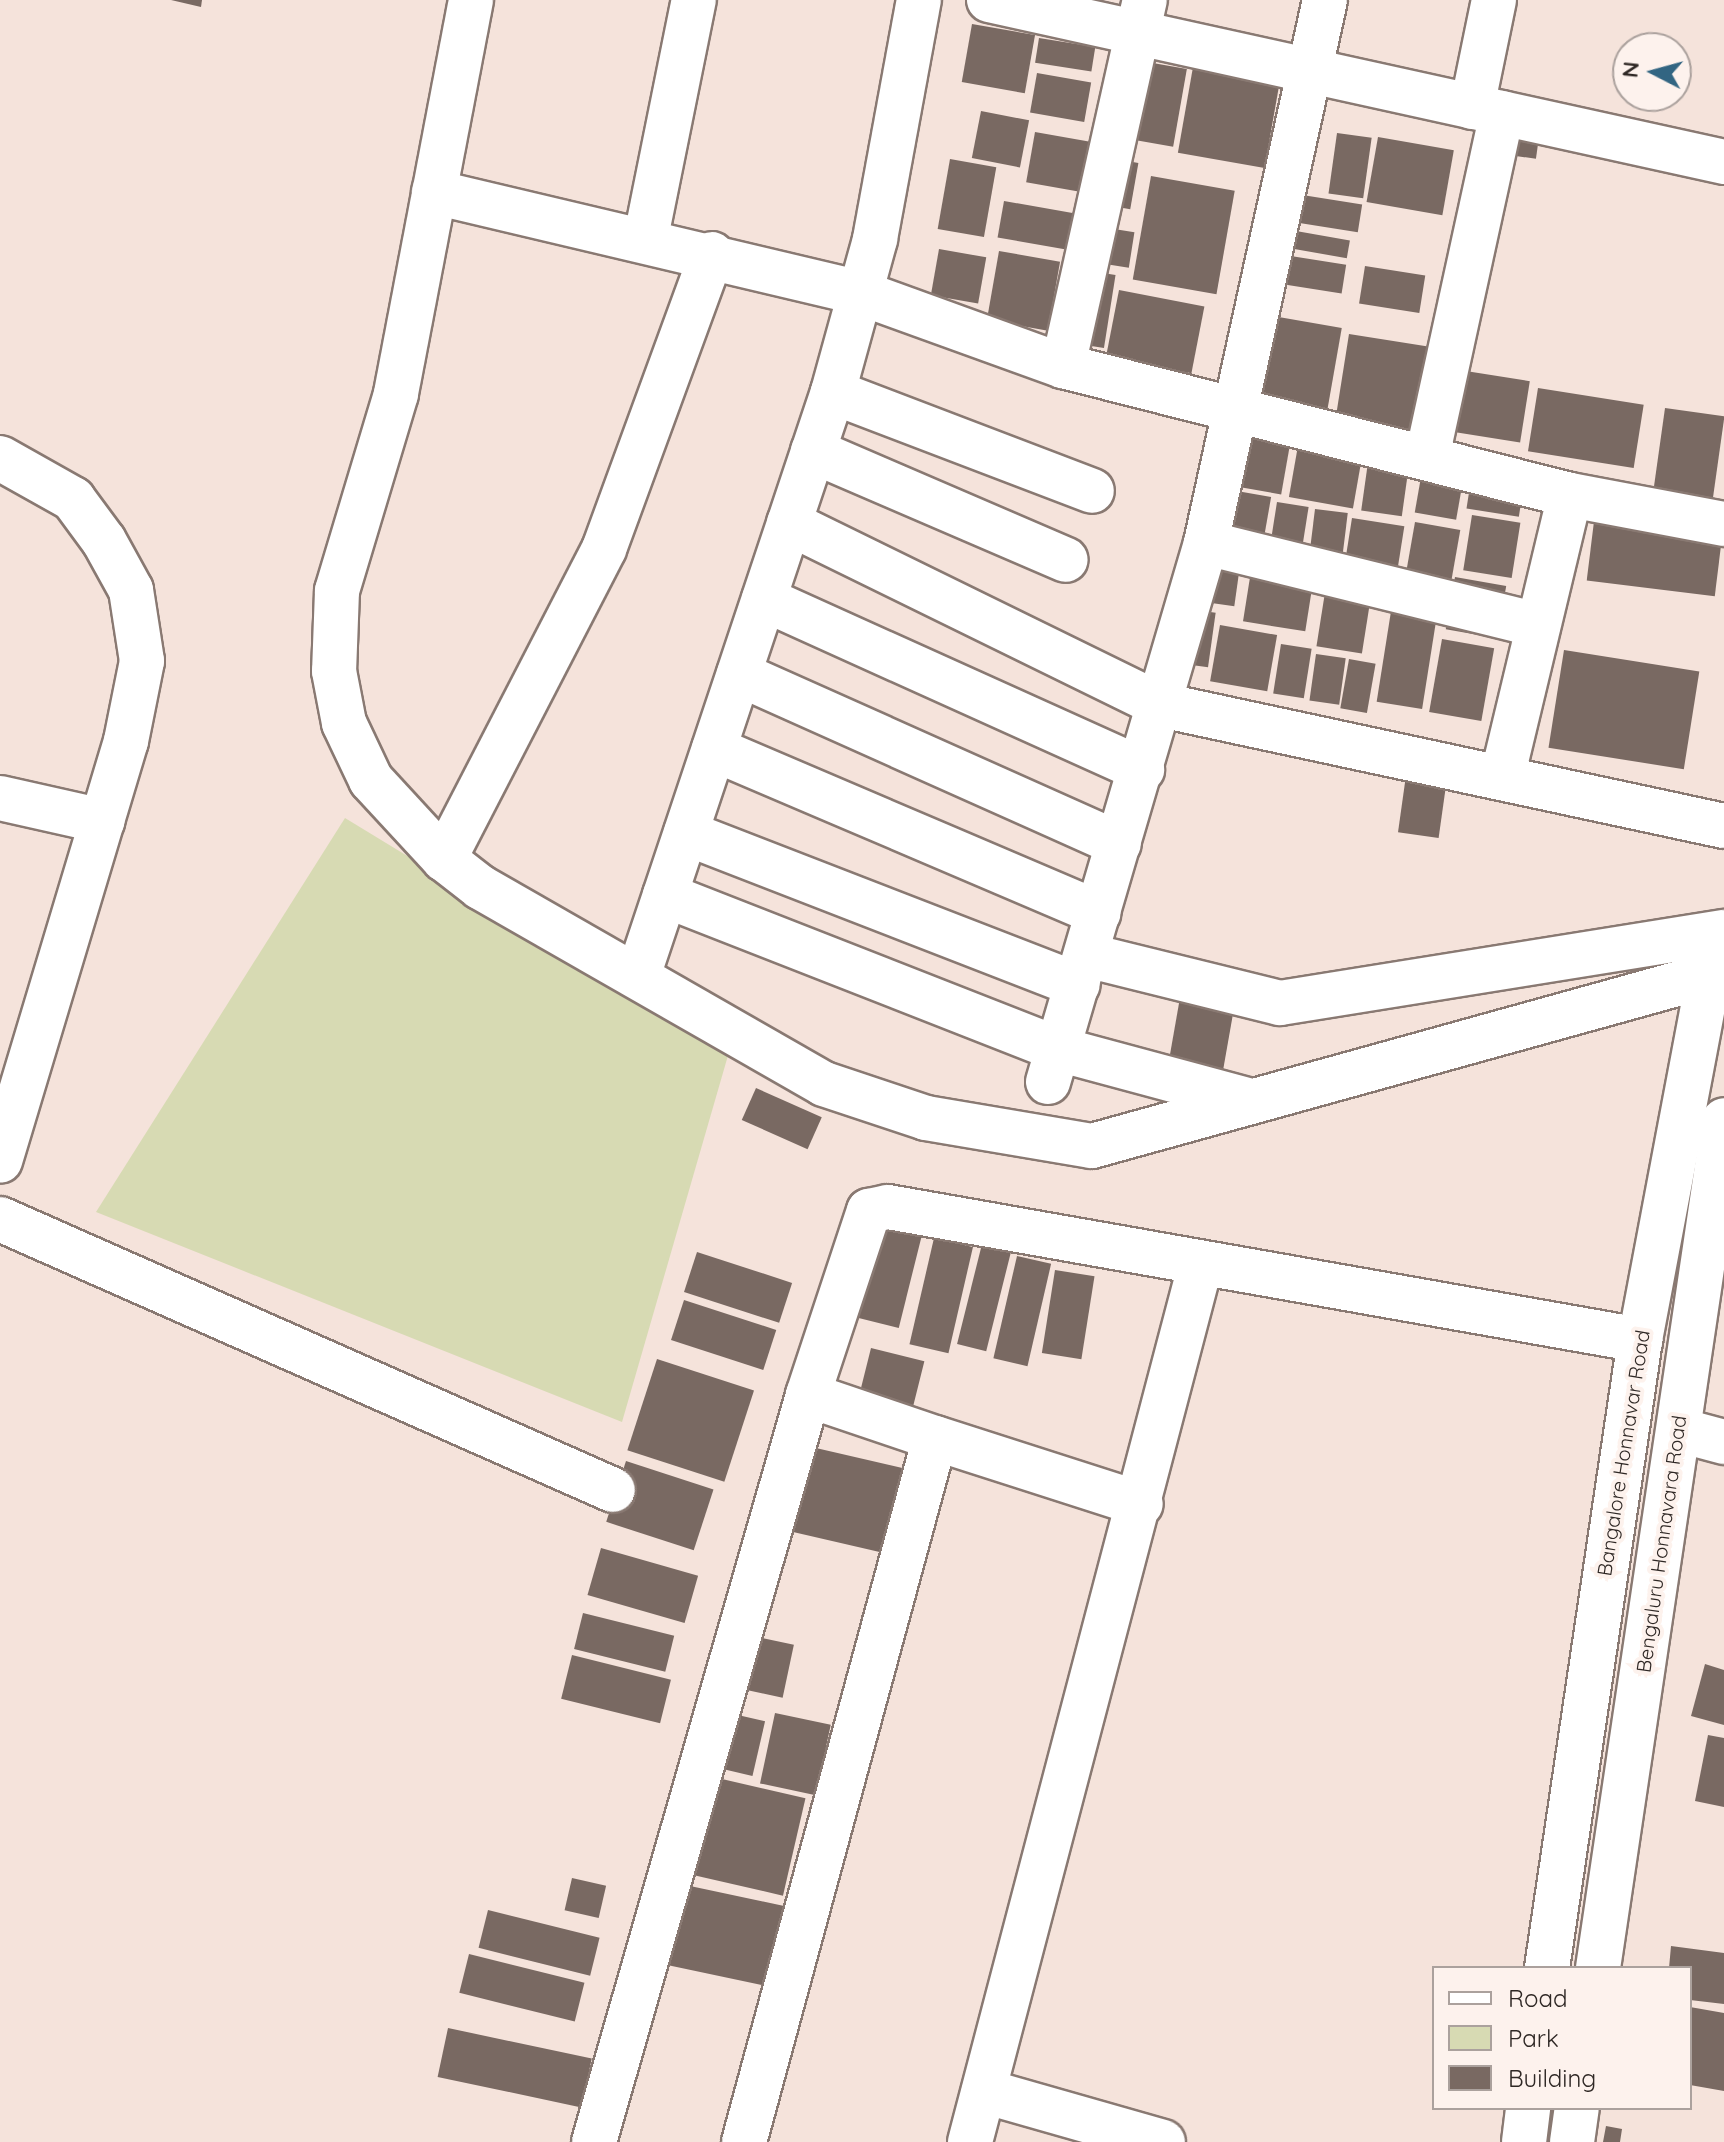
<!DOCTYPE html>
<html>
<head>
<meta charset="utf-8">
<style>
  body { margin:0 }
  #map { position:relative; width:1724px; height:2142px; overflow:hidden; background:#f5e3db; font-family:Quicksand,sans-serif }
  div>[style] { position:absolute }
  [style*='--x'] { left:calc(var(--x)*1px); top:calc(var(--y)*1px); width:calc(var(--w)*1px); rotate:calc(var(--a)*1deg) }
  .green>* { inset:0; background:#d7dab3 }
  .building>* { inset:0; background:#796962; transform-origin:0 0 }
  .roads { filter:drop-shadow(2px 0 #897972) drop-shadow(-2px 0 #897972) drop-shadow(0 2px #897972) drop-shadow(0 -2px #897972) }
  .minor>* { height:44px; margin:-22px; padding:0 22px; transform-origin:22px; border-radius:22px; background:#fff }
  .major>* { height:44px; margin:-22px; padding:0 22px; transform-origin:22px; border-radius:22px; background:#fff }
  span { translate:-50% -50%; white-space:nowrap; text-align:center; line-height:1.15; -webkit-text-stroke:8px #fdf2ed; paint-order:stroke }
  .street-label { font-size:20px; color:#2f2825 }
  .legend { position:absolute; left:1432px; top:1966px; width:260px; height:144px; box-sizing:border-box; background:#fdf2ed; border:2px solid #aba19d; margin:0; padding:10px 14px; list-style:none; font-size:24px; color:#2f2825 }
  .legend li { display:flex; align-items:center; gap:16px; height:40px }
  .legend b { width:40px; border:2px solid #aba19d }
  .north { position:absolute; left:1612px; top:32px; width:80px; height:80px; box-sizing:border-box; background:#fdf2ed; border:2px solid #aba19d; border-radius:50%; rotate:276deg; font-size:22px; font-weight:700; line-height:32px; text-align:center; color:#2f2825 }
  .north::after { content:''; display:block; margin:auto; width:28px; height:36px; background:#326582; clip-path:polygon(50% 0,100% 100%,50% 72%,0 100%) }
</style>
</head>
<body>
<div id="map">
  <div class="green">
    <i style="clip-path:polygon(345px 818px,729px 1052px,622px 1422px,96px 1212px)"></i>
  </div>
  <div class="building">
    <i style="clip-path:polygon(171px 0,202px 0,201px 7px)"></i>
    <i style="left:972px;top:24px;width:64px;height:59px;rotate:10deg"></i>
    <i style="left:1039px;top:38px;width:57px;height:25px;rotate:9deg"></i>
    <i style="left:1113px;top:56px;width:75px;height:79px;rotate:10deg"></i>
    <i style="left:1193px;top:67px;width:88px;height:87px;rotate:10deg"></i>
    <i style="left:1037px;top:73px;width:55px;height:40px;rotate:10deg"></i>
    <i style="left:981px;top:111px;width:49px;height:48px;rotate:11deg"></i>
    <i style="left:1035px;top:132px;width:56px;height:51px;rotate:10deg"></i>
    <i style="left:1337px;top:133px;width:35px;height:61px;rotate:8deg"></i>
    <i style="left:1496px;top:134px;width:43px;height:19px;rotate:8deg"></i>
    <i style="left:1378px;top:137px;width:77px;height:66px;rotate:10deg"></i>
    <i style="left:1099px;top:156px;width:40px;height:47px;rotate:10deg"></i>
    <i style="left:950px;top:159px;width:47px;height:71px;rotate:10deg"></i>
    <i style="left:1151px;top:176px;width:85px;height:105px;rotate:10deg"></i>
    <i style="left:1296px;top:194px;width:67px;height:28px;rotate:9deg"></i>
    <i style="left:1004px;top:201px;width:71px;height:37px;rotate:10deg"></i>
    <i style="left:1089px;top:225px;width:46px;height:36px;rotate:9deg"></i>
    <i style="left:1279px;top:228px;width:72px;height:18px;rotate:10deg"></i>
    <i style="left:939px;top:249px;width:48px;height:47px;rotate:10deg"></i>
    <i style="left:999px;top:251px;width:62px;height:70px;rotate:10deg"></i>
    <i style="left:1278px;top:254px;width:69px;height:29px;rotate:9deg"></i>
    <i style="left:1365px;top:266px;width:61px;height:38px;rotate:9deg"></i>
    <i style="left:1078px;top:269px;width:38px;height:74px;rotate:9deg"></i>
    <i style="left:1119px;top:290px;width:87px;height:68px;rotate:11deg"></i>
    <i style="left:1262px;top:314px;width:81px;height:93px;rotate:10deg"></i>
    <i style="left:1349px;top:334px;width:80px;height:94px;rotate:9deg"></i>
    <i style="left:1434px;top:366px;width:97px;height:62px;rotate:9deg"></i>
    <i style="left:1538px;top:388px;width:107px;height:64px;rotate:9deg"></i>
    <i style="left:1665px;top:408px;width:60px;height:98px;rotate:8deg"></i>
    <i style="left:1233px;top:422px;width:60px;height:63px;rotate:10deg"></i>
    <i style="left:1299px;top:440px;width:65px;height:58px;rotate:10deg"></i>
    <i style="left:1369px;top:455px;width:41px;height:56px;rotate:8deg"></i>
    <i style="left:1474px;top:461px;width:53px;height:48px;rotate:9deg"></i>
    <i style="left:1421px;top:477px;width:42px;height:36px;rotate:10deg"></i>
    <i style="left:1214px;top:487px;width:58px;height:57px;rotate:10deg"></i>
    <i style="left:1277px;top:502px;width:32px;height:51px;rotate:9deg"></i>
    <i style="left:1596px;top:505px;width:129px;height:76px;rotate:7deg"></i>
    <i style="left:1315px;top:509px;width:33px;height:60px;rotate:7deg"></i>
    <i style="left:1472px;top:515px;width:49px;height:56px;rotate:9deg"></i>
    <i style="left:1352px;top:518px;width:53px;height:59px;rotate:9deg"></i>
    <i style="left:1415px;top:522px;width:46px;height:74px;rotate:10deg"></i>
    <i style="left:1194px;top:548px;width:48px;height:52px;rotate:8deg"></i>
    <i style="left:1251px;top:571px;width:63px;height:51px;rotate:9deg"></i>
    <i style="left:1455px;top:577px;width:52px;height:53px;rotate:10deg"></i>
    <i style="left:1326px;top:586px;width:46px;height:61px;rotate:9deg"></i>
    <i style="left:1392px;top:605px;width:46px;height:98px;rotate:9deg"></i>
    <i style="left:1181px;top:608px;width:35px;height:55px;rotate:8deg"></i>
    <i style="left:1220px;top:625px;width:58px;height:57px;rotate:10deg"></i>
    <i style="left:1442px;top:639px;width:53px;height:74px;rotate:10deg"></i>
    <i style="left:1281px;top:644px;width:31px;height:50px;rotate:9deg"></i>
    <i style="left:1564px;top:650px;width:137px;height:99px;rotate:9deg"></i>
    <i style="left:1316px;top:654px;width:30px;height:47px;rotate:8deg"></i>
    <i style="left:1349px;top:659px;width:27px;height:50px;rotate:10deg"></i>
    <i style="left:1409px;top:754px;width:41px;height:79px;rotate:8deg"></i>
    <i style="left:1181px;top:992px;width:55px;height:74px;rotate:10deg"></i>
    <i style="left:756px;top:1088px;width:72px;height:35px;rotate:24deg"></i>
    <i style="left:864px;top:1211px;width:62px;height:105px;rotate:14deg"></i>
    <i style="left:934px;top:1238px;width:40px;height:109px;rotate:13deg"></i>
    <i style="left:982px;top:1244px;width:30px;height:103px;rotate:14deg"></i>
    <i style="left:697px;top:1252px;width:100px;height:42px;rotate:18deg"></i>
    <i style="left:1017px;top:1256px;width:35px;height:105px;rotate:13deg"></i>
    <i style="left:1055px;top:1270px;width:40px;height:84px;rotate:9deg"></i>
    <i style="left:684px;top:1300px;width:97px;height:42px;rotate:18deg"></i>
    <i style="left:871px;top:1348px;width:55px;height:69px;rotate:14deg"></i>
    <i style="left:657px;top:1359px;width:102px;height:96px;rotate:18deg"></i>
    <i style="left:790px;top:1442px;width:122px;height:87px;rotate:13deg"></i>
    <i style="left:626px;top:1461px;width:92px;height:64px;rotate:18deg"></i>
    <i style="left:601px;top:1548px;width:101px;height:49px;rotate:16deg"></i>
    <i style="left:583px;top:1613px;width:94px;height:37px;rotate:14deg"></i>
    <i style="left:743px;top:1634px;width:52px;height:54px;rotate:12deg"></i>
    <i style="left:572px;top:1655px;width:102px;height:45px;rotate:14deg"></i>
    <i style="clip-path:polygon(1705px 1664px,1724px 1670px,1724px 1725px,1691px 1716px)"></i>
    <i style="left:729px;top:1713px;width:37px;height:56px;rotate:13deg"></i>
    <i style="left:775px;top:1713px;width:57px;height:72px;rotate:12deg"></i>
    <i style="clip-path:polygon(1708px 1735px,1724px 1738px,1724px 1807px,1695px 1801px)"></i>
    <i style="left:709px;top:1776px;width:99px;height:100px;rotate:13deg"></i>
    <i style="left:572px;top:1878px;width:35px;height:33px;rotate:13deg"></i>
    <i style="left:676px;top:1883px;width:113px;height:82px;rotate:12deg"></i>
    <i style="left:488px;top:1910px;width:115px;height:39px;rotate:14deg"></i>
    <i style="clip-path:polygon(1671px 1946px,1724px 1953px,1724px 2004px,1690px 2000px,1690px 1968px,1669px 1968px)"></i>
    <i style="left:469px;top:1954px;width:119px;height:40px;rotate:14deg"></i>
    <i style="clip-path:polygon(1690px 2007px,1724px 2013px,1724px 2091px,1690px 2085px)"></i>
    <i style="left:448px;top:2028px;width:147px;height:50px;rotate:12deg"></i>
    <i style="clip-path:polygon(1606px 2126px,1622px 2129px,1620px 2142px,1603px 2142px)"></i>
  </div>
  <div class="roads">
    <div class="minor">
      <i style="--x:471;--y:0;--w:401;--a:100.8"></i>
      <i style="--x:396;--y:394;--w:206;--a:106.7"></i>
      <i style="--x:337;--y:591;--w:80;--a:92.1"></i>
      <i style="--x:334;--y:671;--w:53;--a:79.1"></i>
      <i style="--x:344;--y:723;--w:63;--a:64.7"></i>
      <i style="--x:371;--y:780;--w:108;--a:47.3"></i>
      <i style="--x:444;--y:859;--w:46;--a:37.9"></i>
      <i style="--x:480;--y:887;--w:396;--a:29.8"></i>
      <i style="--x:824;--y:1084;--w:108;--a:18.4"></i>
      <i style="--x:926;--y:1118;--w:168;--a:9.6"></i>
      <i style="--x:1092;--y:1146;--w:640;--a:-15.49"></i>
      <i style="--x:989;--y:0;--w:753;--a:12.43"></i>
      <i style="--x:1472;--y:107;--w:109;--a:-78.4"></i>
      <i style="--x:434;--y:192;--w:439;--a:13.3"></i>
      <i style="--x:861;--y:293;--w:215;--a:19.9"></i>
      <i style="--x:1063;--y:366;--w:523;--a:14.28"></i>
      <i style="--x:1570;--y:495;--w:157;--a:10.7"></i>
      <i style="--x:646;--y:237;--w:242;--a:-78.6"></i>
      <i style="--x:1063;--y:366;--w:375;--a:-77.4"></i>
      <i style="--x:833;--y:392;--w:277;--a:20.9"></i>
      <i style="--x:813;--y:451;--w:275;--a:23.3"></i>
      <i style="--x:1427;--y:457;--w:352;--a:-77.7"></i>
      <i style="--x:0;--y:458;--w:84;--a:29.3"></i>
      <i style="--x:73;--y:499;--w:52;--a:53.6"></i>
      <i style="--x:104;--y:541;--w:56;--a:61.1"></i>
      <i style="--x:131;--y:590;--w:72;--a:81.2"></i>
      <i style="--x:142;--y:661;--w:82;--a:101.3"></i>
      <i style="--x:126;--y:741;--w:438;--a:106.7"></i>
      <i style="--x:789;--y:523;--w:414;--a:26.1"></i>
      <i style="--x:1161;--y:705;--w:576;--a:12.13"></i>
      <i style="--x:1206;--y:543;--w:342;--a:13.9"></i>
      <i style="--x:764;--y:599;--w:415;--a:24.3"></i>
      <i style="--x:739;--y:674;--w:416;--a:24.1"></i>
      <i style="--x:714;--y:749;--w:418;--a:23.1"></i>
      <i style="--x:1502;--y:778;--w:291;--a:-76.5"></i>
      <i style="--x:0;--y:798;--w:105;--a:12.7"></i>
      <i style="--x:686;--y:833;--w:420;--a:21.2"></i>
      <i style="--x:444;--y:859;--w:349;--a:-62.7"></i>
      <i style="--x:604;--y:549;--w:314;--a:-69.9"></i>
      <i style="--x:665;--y:895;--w:422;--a:21.4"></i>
      <i style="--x:1058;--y:1049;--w:200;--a:15.1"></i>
      <i style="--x:1086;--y:955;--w:200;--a:13.9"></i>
      <i style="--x:1280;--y:1003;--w:450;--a:-9.1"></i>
      <i style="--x:638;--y:976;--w:616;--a:-71.54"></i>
      <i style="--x:833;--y:392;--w:159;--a:-74.6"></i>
      <i style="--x:875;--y:239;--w:243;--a:-79.6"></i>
      <i style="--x:1048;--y:1082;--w:562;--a:-73.66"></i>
      <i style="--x:1206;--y:543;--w:556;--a:-77.64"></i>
      <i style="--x:0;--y:1219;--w:670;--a:23.85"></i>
      <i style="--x:808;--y:1395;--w:134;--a:18.7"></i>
      <i style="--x:1679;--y:1430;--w:47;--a:14.9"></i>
      <i style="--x:984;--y:2091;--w:186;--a:15.9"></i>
      <i style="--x:594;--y:2142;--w:777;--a:-74.01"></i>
      <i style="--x:808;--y:1395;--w:194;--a:-71.7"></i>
      <i style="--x:869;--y:1211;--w:19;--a:-12"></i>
      <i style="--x:888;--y:1207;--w:764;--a:10.03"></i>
      <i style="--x:744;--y:2142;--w:729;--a:-74.82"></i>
      <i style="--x:935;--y:1438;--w:216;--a:17.8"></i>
      <i style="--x:970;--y:2142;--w:909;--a:-75.28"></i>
    </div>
    <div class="major">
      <i style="--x:1547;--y:1968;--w:635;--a:-81.58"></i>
      <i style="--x:1640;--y:1340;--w:371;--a:-79.3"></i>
      <i style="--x:1709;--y:975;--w:35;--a:-65"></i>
      <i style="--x:1598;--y:1968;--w:857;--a:-81.55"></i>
      <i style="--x:1524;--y:2142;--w:34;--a:-83"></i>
      <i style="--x:1572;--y:2142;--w:34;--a:-82"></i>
    </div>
  </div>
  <div class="street-label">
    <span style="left:1623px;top:1453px;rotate:-81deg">Bangalore Honnavar Road</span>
    <span style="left:1661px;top:1544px;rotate:-82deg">Bengaluru Honnavara Road</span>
  </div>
  <ul class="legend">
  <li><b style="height:10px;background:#fff"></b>Road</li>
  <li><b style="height:22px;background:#d7dab3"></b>Park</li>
  <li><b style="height:22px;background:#796962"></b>Building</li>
  </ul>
  <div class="north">N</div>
</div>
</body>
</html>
